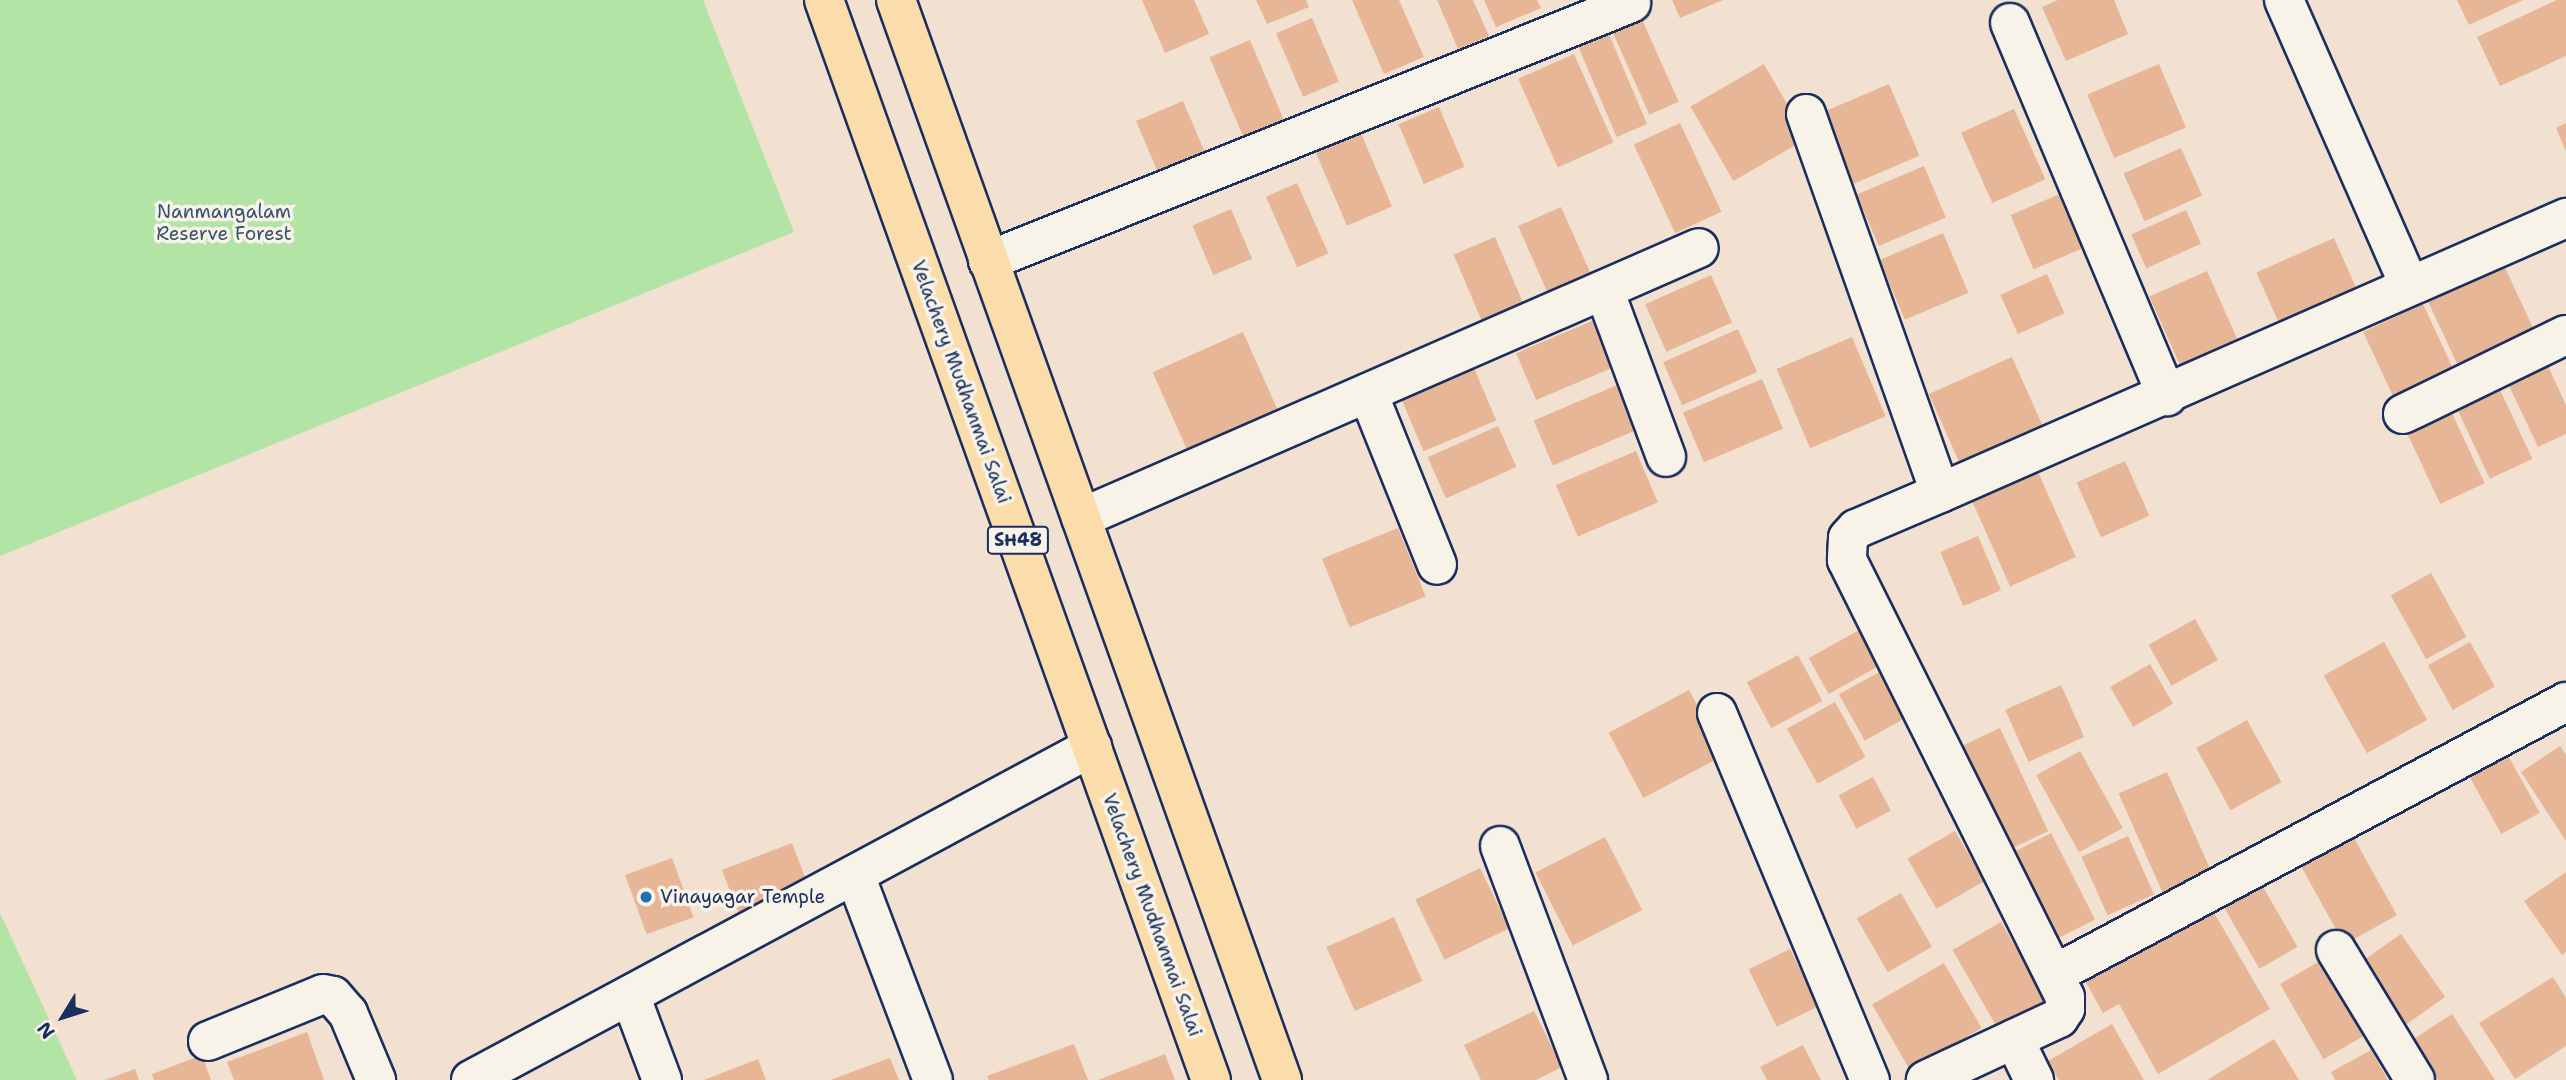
<!DOCTYPE html>
<html>
<head>
<meta charset="utf-8">
<style>
  body { margin:0 }
  #map { position:relative; width:2566px; height:1080px; overflow:hidden; background:#f2e1d0; font-family:"Shantell Sans",sans-serif }
  div>[style] { position:absolute }
  [style*='--x'] { left:calc(var(--x)*1px); top:calc(var(--y)*1px); width:calc(var(--w)*1px); rotate:calc(var(--a)*1deg) }
  .green>* { inset:0; background:#b1e4a5 }
  .building>* { inset:0; background:#e6b697; transform-origin:0 0 }
  .roads { filter:drop-shadow(2px 0 #1b2f5e) drop-shadow(-2px 0 #1b2f5e) drop-shadow(0 2px #1b2f5e) drop-shadow(0 -2px #1b2f5e) }
  .minor>* { height:38px; margin:-19px; padding:0 19px; transform-origin:19px; border-radius:19px; background:#f7f3e8 }
  .major>* { height:38px; margin:-19px; padding:0 19px; transform-origin:19px; border-radius:19px; background:#faddab }
  .dots>* { width:19px; height:19px; translate:-50% -50%; box-sizing:border-box; border:4px solid #f7f3e8; border-radius:50% }
  span { translate:-50% -50%; white-space:nowrap; text-align:center; line-height:1.15; -webkit-text-stroke:7px #f7f3e8; paint-order:stroke }
  .shield-label span { padding:2px 5px; background:#f7f3e8; border:2px solid; border-radius:5px; -webkit-text-stroke-width:0 }
  .shield-label { font-size:18px; color:#1b2f5e; font-weight:700 }
  .park-label { font-size:19px; color:#39536c }
  .street-label { font-size:19px; color:#1b2f5e }
  .poi-label { font-size:19px; color:#1b2f5e }
  .left { translate:0 -50%; text-align:left }
  .north { position:absolute; left:28px; top:982px; width:70px; height:70px; -webkit-text-stroke:5px #f7f3e8; paint-order:stroke; rotate:232deg; font-size:19px; font-weight:700; line-height:28px; text-align:center; color:#1b2f5e }
  .north::after { content:''; display:block; margin:auto; width:24px; height:32px; background:#1b2f5e; clip-path:polygon(50% 0,100% 100%,50% 72%,0 100%) }
</style>
</head>
<body>
<div id="map">
  <div class="green">
    <i style="clip-path:polygon(0 0,703px 0,794px 232px,0 556px)"></i>
    <i style="clip-path:polygon(0 913px,77px 1080px,0 1080px)"></i>
  </div>
  <div class="building">
    <i style="clip-path:polygon(1142px 0,1194px 0,1209px 34px,1165px 53px)"></i>
    <i style="clip-path:polygon(1256px 0,1306px 0,1309px 7px,1267px 24px)"></i>
    <i style="clip-path:polygon(1352px 0,1399px 0,1424px 57px,1384px 74px)"></i>
    <i style="clip-path:polygon(1437px 0,1473px 0,1489px 36px,1458px 49px)"></i>
    <i style="clip-path:polygon(1484px 0,1537px 0,1541px 8px,1496px 27px)"></i>
    <i style="clip-path:polygon(1672px 0,1723px 0,1680px 18px)"></i>
    <i style="clip-path:polygon(2058px 0,2114px 0,2128px 34px,2066px 61px,2042px 7px)"></i>
    <i style="clip-path:polygon(2457px 0,2523px 0,2469px 25px)"></i>
    <i style="clip-path:polygon(2557px 0,2566px 0,2566px 56px,2500px 86px,2477px 37px)"></i>
    <i style="left:1640px;top:15px;width:95px;height:32px;rotate:66deg"></i>
    <i style="left:1312px;top:18px;width:69px;height:39px;rotate:67deg"></i>
    <i style="left:1608px;top:32px;width:100px;height:33px;rotate:67deg"></i>
    <i style="left:1250px;top:40px;width:90px;height:44px;rotate:67deg"></i>
    <i style="left:1574px;top:54px;width:97px;height:61px;rotate:66deg"></i>
    <i style="left:1764px;top:64px;width:86px;height:85px;rotate:60deg"></i>
    <i style="left:2159px;top:64px;width:69px;height:78px;rotate:67deg"></i>
    <i style="left:1889px;top:84px;width:78px;height:72px;rotate:67deg"></i>
    <i style="left:1183px;top:101px;width:65px;height:51px;rotate:67deg"></i>
    <i style="left:1439px;top:107px;width:65px;height:44px;rotate:67deg"></i>
    <i style="left:2014px;top:109px;width:77px;height:58px;rotate:66deg"></i>
    <i style="left:1680px;top:123px;width:98px;height:51px;rotate:65deg"></i>
    <i style="clip-path:polygon(2566px 123px,2566px 151px,2556px 128px)"></i>
    <i style="left:1360px;top:131px;width:82px;height:49px;rotate:67deg"></i>
    <i style="left:2181px;top:148px;width:52px;height:63px;rotate:66deg"></i>
    <i style="left:1924px;top:166px;width:56px;height:73px;rotate:67deg"></i>
    <i style="left:1297px;top:183px;width:77px;height:34px;rotate:66deg"></i>
    <i style="left:2062px;top:193px;width:59px;height:56px;rotate:67deg"></i>
    <i style="left:1561px;top:207px;width:80px;height:47px;rotate:66deg"></i>
    <i style="left:1231px;top:209px;width:54px;height:42px;rotate:67deg"></i>
    <i style="left:2186px;top:210px;width:37px;height:60px;rotate:66deg"></i>
    <i style="left:1943px;top:233px;width:65px;height:69px;rotate:67deg"></i>
    <i style="left:1495px;top:237px;width:82px;height:45px;rotate:67deg"></i>
    <i style="left:2334px;top:238px;width:55px;height:85px;rotate:66deg"></i>
    <i style="left:2500px;top:257px;width:83px;height:84px;rotate:65deg"></i>
    <i style="left:2207px;top:271px;width:87px;height:63px;rotate:66deg"></i>
    <i style="left:2047px;top:274px;width:43px;height:51px;rotate:66deg"></i>
    <i style="left:1711px;top:275px;width:52px;height:72px;rotate:66deg"></i>
    <i style="left:2423px;top:304px;width:85px;height:66px;rotate:65deg"></i>
    <i style="left:1599px;top:318px;width:51px;height:90px;rotate:67deg"></i>
    <i style="left:1738px;top:329px;width:47px;height:82px;rotate:66deg"></i>
    <i style="left:1243px;top:332px;width:95px;height:99px;rotate:66deg"></i>
    <i style="left:1852px;top:337px;width:86px;height:82px;rotate:67deg"></i>
    <i style="clip-path:polygon(2543px 355px,2566px 405px,2566px 434px,2538px 447px,2503px 373px)"></i>
    <i style="left:2012px;top:357px;width:92px;height:91px;rotate:66deg"></i>
    <i style="left:1474px;top:368px;width:57px;height:79px;rotate:67deg"></i>
    <i style="left:1762px;top:379px;width:54px;height:86px;rotate:67deg"></i>
    <i style="left:2496px;top:381px;width:86px;height:47px;rotate:65deg"></i>
    <i style="left:1622px;top:383px;width:49px;height:96px;rotate:67deg"></i>
    <i style="left:2450px;top:409px;width:82px;height:49px;rotate:65deg"></i>
    <i style="left:1498px;top:426px;width:45px;height:77px;rotate:66deg"></i>
    <i style="left:1636px;top:451px;width:56px;height:87px;rotate:67deg"></i>
    <i style="left:2125px;top:461px;width:60px;height:53px;rotate:66deg"></i>
    <i style="left:2034px;top:463px;width:103px;height:72px;rotate:66deg"></i>
    <i style="left:1398px;top:528px;width:74px;height:82px;rotate:68deg"></i>
    <i style="left:1978px;top:536px;width:59px;height:41px;rotate:67deg"></i>
    <i style="left:2431px;top:573px;width:73px;height:46px;rotate:61deg"></i>
    <i style="left:2195px;top:619px;width:47px;height:53px;rotate:61deg"></i>
    <i style="left:1863px;top:628px;width:41px;height:62px;rotate:61deg"></i>
    <i style="left:2384px;top:642px;width:89px;height:69px;rotate:61deg"></i>
    <i style="left:2470px;top:642px;width:51px;height:48px;rotate:61deg"></i>
    <i style="left:1798px;top:655px;width:52px;height:58px;rotate:62deg"></i>
    <i style="left:2150px;top:664px;width:46px;height:46px;rotate:60deg"></i>
    <i style="left:1881px;top:671px;width:53px;height:48px;rotate:61deg"></i>
    <i style="left:2061px;top:685px;width:57px;height:61px;rotate:66deg"></i>
    <i style="left:1689px;top:690px;width:74px;height:91px;rotate:62deg"></i>
    <i style="left:1835px;top:702px;width:63px;height:55px;rotate:61deg"></i>
    <i style="left:2247px;top:720px;width:71px;height:58px;rotate:61deg"></i>
    <i style="left:2000px;top:728px;width:114px;height:53px;rotate:65deg"></i>
    <i style="left:2500px;top:741px;width:82px;height:44px;rotate:61deg"></i>
    <i style="clip-path:polygon(2560px 746px,2566px 755px,2566px 841px,2521px 772px)"></i>
    <i style="left:2080px;top:751px;width:88px;height:50px;rotate:61deg"></i>
    <i style="left:2167px;top:772px;width:119px;height:53px;rotate:66deg"></i>
    <i style="left:1873px;top:777px;width:38px;height:39px;rotate:62deg"></i>
    <i style="left:2344px;top:820px;width:109px;height:60px;rotate:61deg"></i>
    <i style="left:1955px;top:831px;width:58px;height:55px;rotate:60deg"></i>
    <i style="left:2051px;top:833px;width:97px;height:52px;rotate:63deg"></i>
    <i style="left:2128px;top:836px;width:64px;height:51px;rotate:66deg"></i>
    <i style="left:1605px;top:837px;width:82px;height:78px;rotate:63deg"></i>
    <i style="left:792px;top:843px;width:57px;height:75px;rotate:69deg"></i>
    <i style="left:672px;top:858px;width:63px;height:50px;rotate:70deg"></i>
    <i style="left:1480px;top:868px;width:67px;height:72px;rotate:64deg"></i>
    <i style="clip-path:polygon(2566px 872px,2566px 952px,2562px 955px,2524px 901px)"></i>
    <i style="left:2259px;top:880px;width:77px;height:44px;rotate:60deg"></i>
    <i style="left:1901px;top:893px;width:62px;height:51px;rotate:60deg"></i>
    <i style="clip-path:polygon(2206px 899px,2270px 1009px,2158px 1074px,2119px 1004px,2103px 1013px,2080px 972px)"></i>
    <i style="left:1394px;top:917px;width:70px;height:74px;rotate:66deg"></i>
    <i style="left:2001px;top:922px;width:91px;height:56px;rotate:60deg"></i>
    <i style="left:2401px;top:934px;width:77px;height:47px;rotate:55deg"></i>
    <i style="left:1790px;top:949px;width:64px;height:46px;rotate:64deg"></i>
    <i style="left:2325px;top:958px;width:87px;height:52px;rotate:60deg"></i>
    <i style="left:1944px;top:963px;width:75px;height:83px;rotate:60deg"></i>
    <i style="clip-path:polygon(2553px 977px,2566px 998px,2566px 1046px,2515px 1079px,2479px 1023px)"></i>
    <i style="clip-path:polygon(1534px 1011px,1562px 1067px,1536px 1080px,1481px 1080px,1464px 1045px)"></i>
    <i style="clip-path:polygon(2452px 1014px,2495px 1080px,2438px 1080px,2412px 1040px)"></i>
    <i style="clip-path:polygon(2112px 1024px,2144px 1080px,2059px 1080px,2048px 1061px)"></i>
    <i style="clip-path:polygon(307px 1032px,324px 1080px,234px 1080px,227px 1062px)"></i>
    <i style="clip-path:polygon(2274px 1039px,2299px 1080px,2207px 1080px)"></i>
    <i style="clip-path:polygon(1074px 1044px,1088px 1080px,989px 1080px,987px 1076px)"></i>
    <i style="clip-path:polygon(1803px 1045px,1821px 1080px,1767px 1080px,1760px 1067px)"></i>
    <i style="clip-path:polygon(2371px 1050px,2388px 1080px,2335px 1080px,2331px 1072px)"></i>
    <i style="clip-path:polygon(1165px 1054px,1175px 1080px,1098px 1080px)"></i>
    <i style="clip-path:polygon(202px 1055px,211px 1080px,154px 1080px,152px 1074px)"></i>
    <i style="clip-path:polygon(890px 1058px,899px 1080px,830px 1080px)"></i>
    <i style="clip-path:polygon(758px 1059px,766px 1080px,704px 1080px)"></i>
    <i style="clip-path:polygon(135px 1069px,139px 1080px,105px 1080px)"></i>
  </div>
  <div class="roads">
    <div class="minor">
      <i style="--x:2284;--y:0;--w:311;--a:66.3"></i>
      <i style="--x:2010;--y:23;--w:405;--a:67.2"></i>
      <i style="--x:1806;--y:114;--w:402;--a:70.5"></i>
      <i style="--x:1940;--y:493;--w:91;--a:156.8"></i>
      <i style="--x:1856;--y:529;--w:12;--a:132"></i>
      <i style="--x:1848;--y:538;--w:22;--a:93"></i>
      <i style="--x:1847;--y:560;--w:488;--a:63.5"></i>
      <i style="--x:2065;--y:997;--w:12;--a:90"></i>
      <i style="--x:2065;--y:1009;--w:11;--a:124"></i>
      <i style="--x:2059;--y:1018;--w:147;--a:155"></i>
      <i style="--x:988;--y:261;--w:693;--a:-21.86"></i>
      <i style="--x:1604;--y:290;--w:178;--a:69.6"></i>
      <i style="--x:1368;--y:393;--w:185;--a:68.1"></i>
      <i style="--x:2403;--y:414;--w:181;--a:-25.9"></i>
      <i style="--x:1940;--y:493;--w:684;--a:-23.72"></i>
      <i style="--x:1081;--y:518;--w:674;--a:-23.6"></i>
      <i style="--x:1717;--y:713;--w:398;--a:67.4"></i>
      <i style="--x:1500;--y:846;--w:250;--a:69.4"></i>
      <i style="--x:855;--y:875;--w:219;--a:69.2"></i>
      <i style="--x:2336;--y:950;--w:152;--a:58.7"></i>
      <i style="--x:2055;--y:974;--w:579;--a:-28.03"></i>
      <i style="--x:630;--y:995;--w:91;--a:69.4"></i>
      <i style="--x:2014;--y:1039;--w:46;--a:64"></i>
      <i style="--x:208;--y:1041;--w:124;--a:-22.2"></i>
      <i style="--x:323;--y:994;--w:10;--a:11"></i>
      <i style="--x:333;--y:996;--w:23;--a:49"></i>
      <i style="--x:348;--y:1013;--w:73;--a:67.3"></i>
      <i style="--x:471;--y:1080;--w:705;--a:-28.2"></i>
    </div>
    <div class="major">
      <i style="--x:824;--y:0;--w:1147;--a:70.29"></i>
      <i style="--x:896;--y:0;--w:1147;--a:70.33"></i>
    </div>
  </div>
  <div class="dots">
    <i style="left:646px;top:897px;background:#1f6fb2"></i>
  </div>
  <div class="shield-label">
    <span style="left:1018px;top:540px">SH48</span>
  </div>
  <div class="park-label">
    <span style="left:224px;top:223px">Nanmangalam<br>Reserve Forest</span>
  </div>
  <div class="street-label">
    <span style="left:961px;top:382px;rotate:70deg">Velachery Mudhanmai Salai</span>
    <span style="left:1152px;top:915px;rotate:70deg">Velachery Mudhanmai Salai</span>
  </div>
  <div class="poi-label">
    <span class="left" style="left:660px;top:897px">Vinayagar Temple</span>
  </div>
  <div class="north">N</div>
</div>
</body>
</html>
